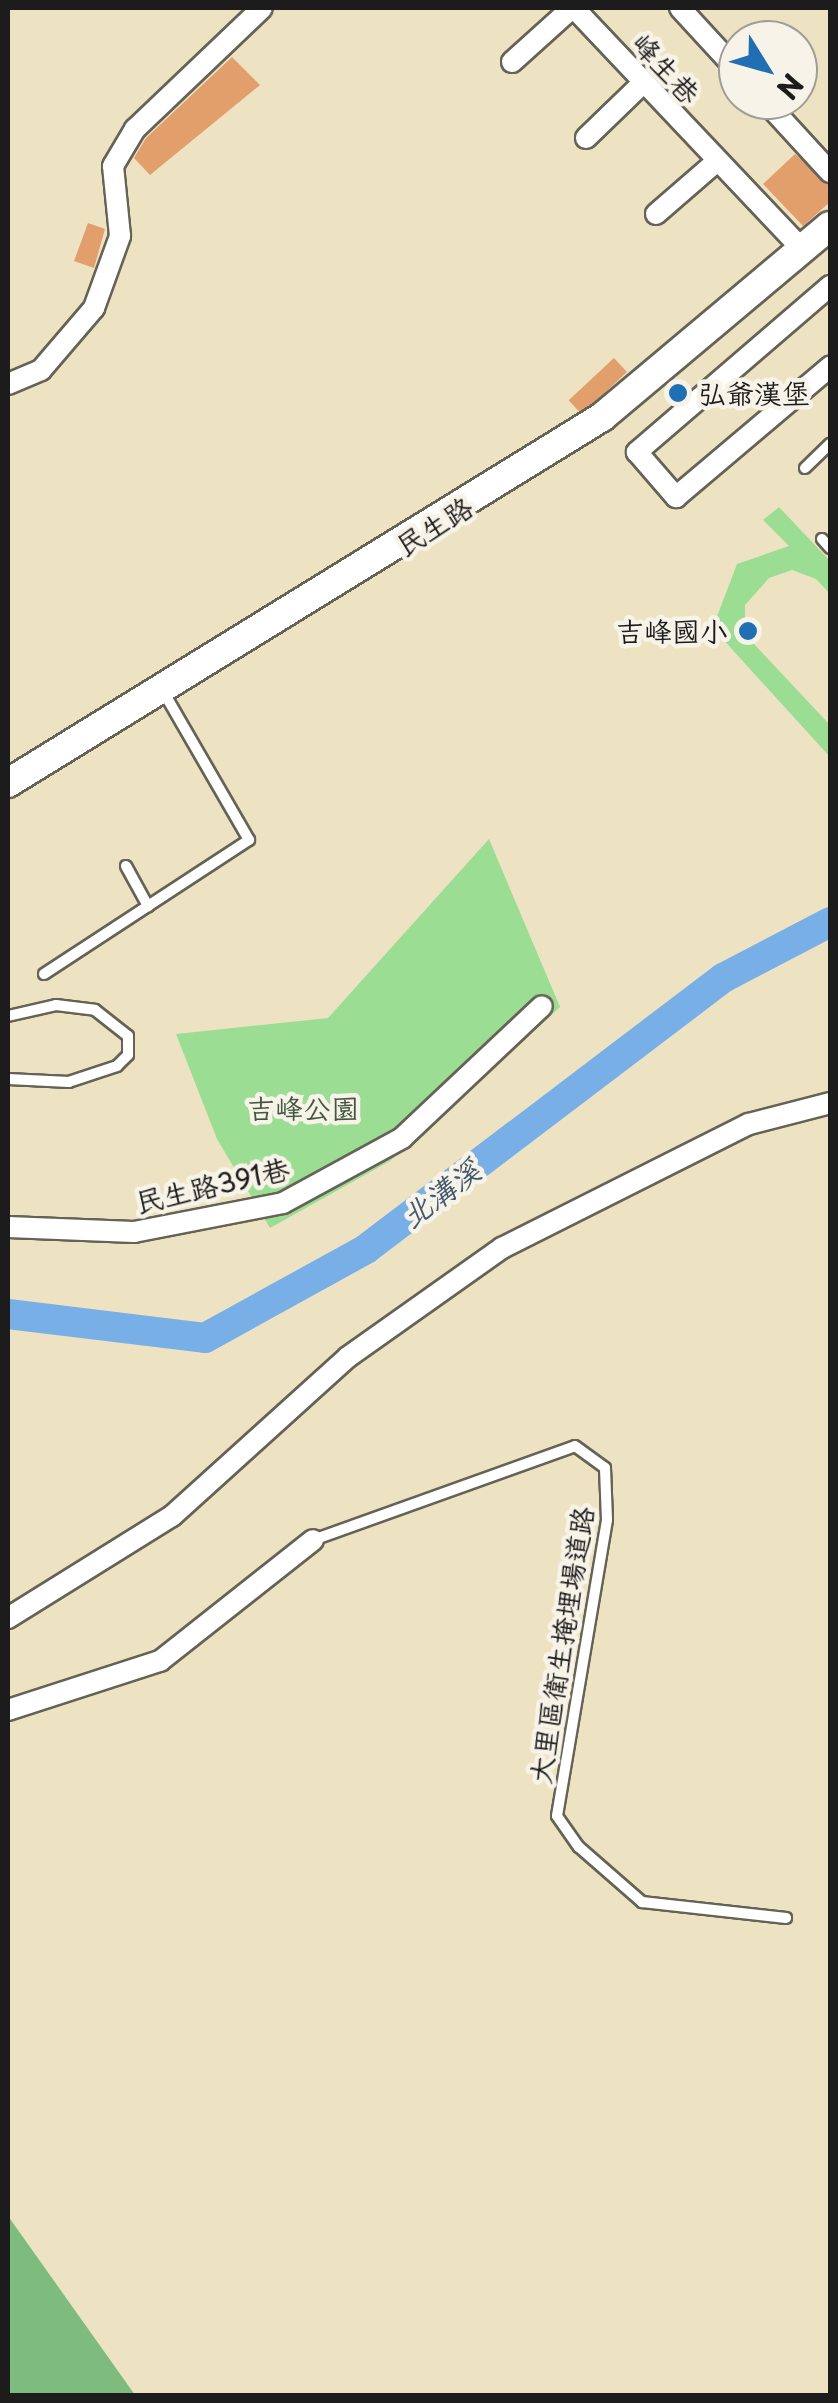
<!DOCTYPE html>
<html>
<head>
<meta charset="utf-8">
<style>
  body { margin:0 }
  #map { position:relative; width:838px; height:2403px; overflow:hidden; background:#ede3c3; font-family:"Playpen Sans","LXGW WenKai TC",sans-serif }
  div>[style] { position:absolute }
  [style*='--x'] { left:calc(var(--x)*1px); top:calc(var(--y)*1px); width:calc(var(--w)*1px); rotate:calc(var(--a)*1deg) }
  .green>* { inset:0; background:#9cdd94 }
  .forest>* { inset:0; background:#7dbc7e }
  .river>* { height:30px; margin:-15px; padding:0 15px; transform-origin:15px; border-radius:15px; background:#77afe6 }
  .building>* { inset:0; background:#e29f6b; transform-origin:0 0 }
  .roads { filter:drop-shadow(2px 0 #656256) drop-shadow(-2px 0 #656256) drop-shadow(0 2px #656256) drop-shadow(0 -2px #656256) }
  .lane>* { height:10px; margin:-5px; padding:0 5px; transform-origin:5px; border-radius:5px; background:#fff }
  .street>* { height:20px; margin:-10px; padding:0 10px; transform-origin:10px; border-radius:10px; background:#fff }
  .secondary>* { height:28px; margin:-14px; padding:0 14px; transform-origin:14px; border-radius:14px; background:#fff }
  .dots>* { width:28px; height:28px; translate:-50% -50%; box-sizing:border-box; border:5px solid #f7f3e8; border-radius:50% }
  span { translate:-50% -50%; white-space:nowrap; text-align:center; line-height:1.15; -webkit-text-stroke:9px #f7f3e8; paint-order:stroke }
  .street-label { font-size:28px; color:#1c1c1c }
  .poi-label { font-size:28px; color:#1c1c1c }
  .left { translate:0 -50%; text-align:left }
  .right { translate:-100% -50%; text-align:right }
  .park-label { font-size:28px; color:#425640 }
  .water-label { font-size:30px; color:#40576d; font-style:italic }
  .frame { position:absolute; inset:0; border:10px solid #1c1c1c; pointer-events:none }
  .north { position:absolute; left:718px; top:20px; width:100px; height:100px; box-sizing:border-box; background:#f7f3e8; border:2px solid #9f9d96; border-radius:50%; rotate:127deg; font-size:28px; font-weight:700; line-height:40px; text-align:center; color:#1c1c1c }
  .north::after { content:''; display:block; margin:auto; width:35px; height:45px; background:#1f6fb2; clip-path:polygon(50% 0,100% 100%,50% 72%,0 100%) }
</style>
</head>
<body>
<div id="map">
  <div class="green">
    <i style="clip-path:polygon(779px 507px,830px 561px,830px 594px,816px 579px,792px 570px,769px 578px,745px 605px,745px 626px,754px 644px,830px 725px,830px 757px,720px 636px,716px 619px,737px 564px,789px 546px,763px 520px)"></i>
    <i style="clip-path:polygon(489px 839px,560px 1007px,390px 1161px,270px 1228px,217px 1139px,176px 1034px,328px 1018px)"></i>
  </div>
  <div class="forest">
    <i style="clip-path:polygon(8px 2216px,135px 2395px,8px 2395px)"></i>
  </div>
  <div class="river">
    <i style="--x:8;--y:1314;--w:198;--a:6.9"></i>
    <i style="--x:205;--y:1338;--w:184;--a:-28.9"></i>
    <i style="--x:366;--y:1249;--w:448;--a:-37.2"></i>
    <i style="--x:723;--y:978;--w:121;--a:-27.6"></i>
  </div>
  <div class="building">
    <i style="clip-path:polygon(232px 57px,260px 85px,150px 175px,134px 158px,146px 138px)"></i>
    <i style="clip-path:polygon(795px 154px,830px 185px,830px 202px,803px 226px,763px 184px)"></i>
    <i style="clip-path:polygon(88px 223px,105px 229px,94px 268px,74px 261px)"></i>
    <i style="left:614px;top:358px;width:19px;height:62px;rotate:47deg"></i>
  </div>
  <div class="roads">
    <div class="lane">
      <i style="--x:805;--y:468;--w:35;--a:-44"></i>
      <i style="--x:822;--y:539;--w:12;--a:48"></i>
      <i style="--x:126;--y:866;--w:46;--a:61.2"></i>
      <i style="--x:44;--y:974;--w:245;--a:-33.2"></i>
      <i style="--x:249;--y:840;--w:172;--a:-120"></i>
      <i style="--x:8;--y:1016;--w:49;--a:-12.9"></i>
      <i style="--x:56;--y:1005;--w:39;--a:7"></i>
      <i style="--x:95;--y:1010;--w:42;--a:38.2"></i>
      <i style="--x:128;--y:1036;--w:19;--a:90"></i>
      <i style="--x:128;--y:1055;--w:16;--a:135"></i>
      <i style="--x:117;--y:1066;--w:51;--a:161.6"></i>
      <i style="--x:69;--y:1082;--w:61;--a:-177.2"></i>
      <i style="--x:313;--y:1540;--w:278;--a:-19.7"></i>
      <i style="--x:575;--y:1446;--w:37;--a:36"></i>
      <i style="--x:605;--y:1468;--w:52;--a:87.8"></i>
      <i style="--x:607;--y:1520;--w:300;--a:99.6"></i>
      <i style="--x:557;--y:1816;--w:38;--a:55"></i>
      <i style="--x:579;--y:1847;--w:84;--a:41.1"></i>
      <i style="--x:642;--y:1902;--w:145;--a:6.3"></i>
    </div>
    <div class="street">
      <i style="--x:574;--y:8;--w:333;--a:46.6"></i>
      <i style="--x:680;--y:8;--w:86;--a:47.4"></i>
      <i style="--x:512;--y:62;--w:81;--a:-42"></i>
      <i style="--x:764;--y:100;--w:98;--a:47.5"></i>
      <i style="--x:586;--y:138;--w:78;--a:-44"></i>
      <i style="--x:656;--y:214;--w:79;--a:-40.9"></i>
      <i style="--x:830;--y:286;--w:255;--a:139.3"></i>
      <i style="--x:637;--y:452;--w:60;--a:49.1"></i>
      <i style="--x:676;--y:497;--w:202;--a:-40.2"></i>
      <i style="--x:8;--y:384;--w:36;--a:-23"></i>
      <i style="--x:41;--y:370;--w:82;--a:-49.5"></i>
      <i style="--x:94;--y:308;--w:77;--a:-70.1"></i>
      <i style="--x:120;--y:236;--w:70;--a:-95.7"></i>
      <i style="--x:113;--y:166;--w:43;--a:-59.3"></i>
      <i style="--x:135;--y:129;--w:175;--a:-43.6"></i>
      <i style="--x:8;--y:1227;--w:126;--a:2.3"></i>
      <i style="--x:134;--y:1232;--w:152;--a:-11"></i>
      <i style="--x:283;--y:1203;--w:136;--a:-28.6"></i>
      <i style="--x:402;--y:1138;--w:192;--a:-43.3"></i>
      <i style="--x:8;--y:1618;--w:193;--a:-31.9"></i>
      <i style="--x:172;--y:1516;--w:237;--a:-42.1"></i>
      <i style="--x:348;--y:1357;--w:189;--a:-35.3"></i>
      <i style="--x:502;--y:1248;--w:276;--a:-26.7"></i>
      <i style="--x:749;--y:1124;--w:84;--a:-14.5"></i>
      <i style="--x:8;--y:1710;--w:160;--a:-17.9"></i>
      <i style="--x:160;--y:1661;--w:195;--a:-38.3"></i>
    </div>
    <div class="secondary">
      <i style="--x:8;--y:783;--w:698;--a:-31.64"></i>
      <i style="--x:602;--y:417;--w:297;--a:-40"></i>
    </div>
  </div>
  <div class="dots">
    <i style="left:678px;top:393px;background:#1f6fb2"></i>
    <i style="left:748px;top:631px;background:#1f6fb2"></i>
  </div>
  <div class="street-label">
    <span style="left:666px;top:68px;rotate:47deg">峰生巷</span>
    <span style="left:434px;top:526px;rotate:-32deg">民生路</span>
    <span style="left:212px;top:1185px;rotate:-13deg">民生路391巷</span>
    <span style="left:561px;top:1645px;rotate:-81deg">大里區衛生掩埋場道路</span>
  </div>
  <div class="poi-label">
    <span class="left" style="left:698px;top:393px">弘爺漢堡</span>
    <span class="right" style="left:728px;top:631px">吉峰國小</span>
  </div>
  <div class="park-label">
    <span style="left:303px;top:1108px">吉峰公園</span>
  </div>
  <div class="water-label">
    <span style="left:440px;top:1193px;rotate:-37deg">北溝溪</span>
  </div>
  <div class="frame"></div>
  <div class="north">N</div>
</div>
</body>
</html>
